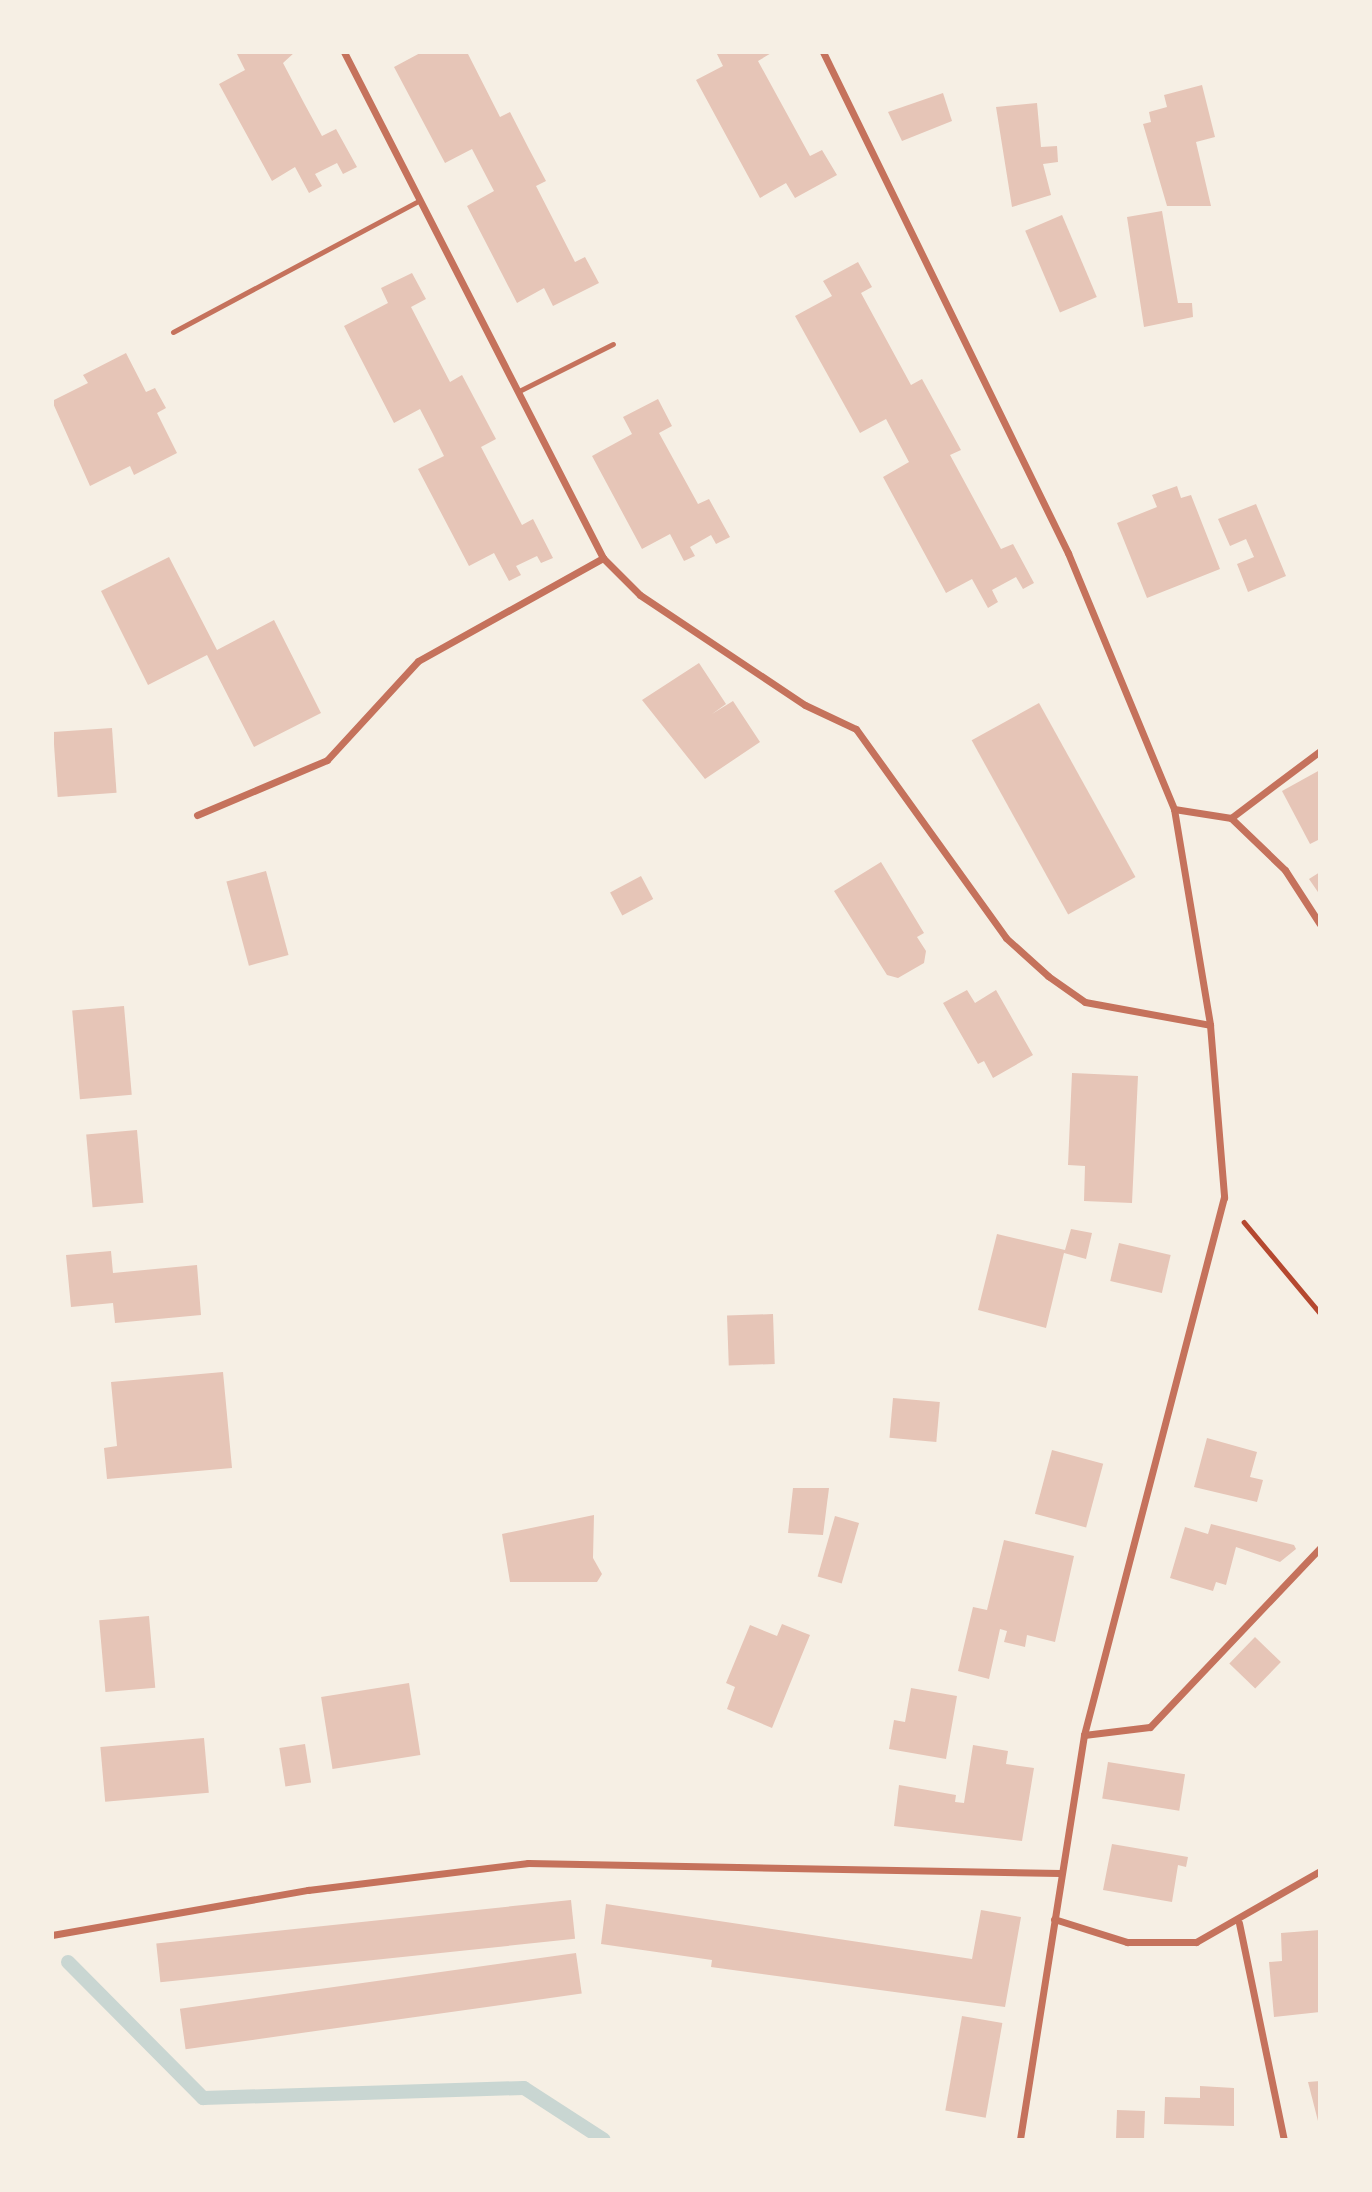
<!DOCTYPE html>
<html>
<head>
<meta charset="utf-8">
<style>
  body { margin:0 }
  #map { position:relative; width:1372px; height:2192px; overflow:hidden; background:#f6efe4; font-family:Karla,sans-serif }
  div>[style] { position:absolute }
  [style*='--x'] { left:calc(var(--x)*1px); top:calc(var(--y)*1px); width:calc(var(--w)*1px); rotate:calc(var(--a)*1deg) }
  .stream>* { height:14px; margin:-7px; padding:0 7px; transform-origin:7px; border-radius:7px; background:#c9d6d2 }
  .building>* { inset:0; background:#e6c5b7; transform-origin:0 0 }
  .path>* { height:4.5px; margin:-2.25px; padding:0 2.25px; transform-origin:2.25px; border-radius:2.25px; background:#b5482f }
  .service>* { height:5px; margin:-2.5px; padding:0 2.5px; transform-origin:2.5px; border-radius:2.5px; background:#c5725c }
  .minor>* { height:7px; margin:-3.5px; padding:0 3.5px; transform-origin:3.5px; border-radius:3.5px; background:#c5725c }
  span { translate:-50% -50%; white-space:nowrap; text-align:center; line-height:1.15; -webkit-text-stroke:6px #f6efe4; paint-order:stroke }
  .frame { position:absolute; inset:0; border:54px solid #f6efe4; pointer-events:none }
</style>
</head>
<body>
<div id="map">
  <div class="stream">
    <i style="--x:68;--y:1962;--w:192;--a:45.2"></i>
    <i style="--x:203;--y:2098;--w:321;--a:-1.8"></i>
    <i style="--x:524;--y:2088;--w:95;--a:33"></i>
  </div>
  <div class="building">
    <i style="clip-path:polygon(236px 52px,295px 52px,283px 63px,304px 103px,322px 136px,336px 129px,357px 167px,343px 174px,337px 163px,315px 174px,322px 186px,309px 193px,295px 167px,272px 181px,219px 84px,245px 70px)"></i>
    <i style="clip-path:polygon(422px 52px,467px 52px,500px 117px,510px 112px,529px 149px,546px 181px,536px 186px,575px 262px,585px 257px,599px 283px,553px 306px,544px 288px,517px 303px,467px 206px,494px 191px,472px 149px,445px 163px,394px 67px)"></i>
    <i style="clip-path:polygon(716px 52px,773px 52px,758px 61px,810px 156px,822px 150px,837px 175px,795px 198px,786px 183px,760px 198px,696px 80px,723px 66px)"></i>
    <i style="clip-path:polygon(1202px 85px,1215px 137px,1196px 142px,1211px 206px,1167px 206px,1143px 124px,1151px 122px,1149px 112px,1167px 107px,1164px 95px)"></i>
    <i style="clip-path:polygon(943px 93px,952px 121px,902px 141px,888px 112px)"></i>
    <i style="clip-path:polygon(1037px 103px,1041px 147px,1057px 146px,1058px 162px,1043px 164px,1051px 195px,1012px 207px,996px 107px)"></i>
    <i style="clip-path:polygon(1162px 211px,1178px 303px,1192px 303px,1193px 317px,1144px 327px,1127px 217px)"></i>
    <i style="left:1062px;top:215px;width:89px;height:40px;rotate:67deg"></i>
    <i style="clip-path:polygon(858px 262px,872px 287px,861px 293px,911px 385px,922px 379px,961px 450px,950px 455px,1001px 549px,1013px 544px,1034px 583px,1023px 589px,1016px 577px,992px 590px,998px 602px,988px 608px,972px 579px,946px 593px,883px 477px,909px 462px,886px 419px,860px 433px,795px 316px,832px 296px,823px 281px)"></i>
    <i style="clip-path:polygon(412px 273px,426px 299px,411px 307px,450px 382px,462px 375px,496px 439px,481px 447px,522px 525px,533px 519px,553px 558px,541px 563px,537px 556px,516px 566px,521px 575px,509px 581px,494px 553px,469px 566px,418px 469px,444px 456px,433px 434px,420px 409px,394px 423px,344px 326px,388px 303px,381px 288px)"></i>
    <i style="clip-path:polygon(126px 353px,146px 392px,155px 388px,166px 408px,157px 413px,177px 453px,134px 475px,130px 466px,90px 486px,52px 401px,88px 383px,83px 375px)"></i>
    <i style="clip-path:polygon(658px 399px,672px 426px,659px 433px,698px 504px,709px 499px,730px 537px,716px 544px,711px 535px,690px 547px,695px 556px,684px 561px,670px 534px,642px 549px,592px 456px,632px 434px,623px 417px)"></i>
    <i style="clip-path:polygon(1177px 486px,1181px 498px,1191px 495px,1220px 569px,1147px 598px,1117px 523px,1157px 507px,1152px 495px)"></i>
    <i style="clip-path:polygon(1256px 504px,1286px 576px,1248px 592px,1237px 564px,1254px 557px,1246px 539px,1230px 546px,1218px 519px)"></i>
    <i style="clip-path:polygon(169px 557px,217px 650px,274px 620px,321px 713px,254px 747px,207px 655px,148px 685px,101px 591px)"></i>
    <i style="clip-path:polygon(699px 663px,726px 704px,712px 714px,733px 701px,760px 742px,705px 779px,642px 700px)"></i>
    <i style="left:1039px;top:703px;width:199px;height:77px;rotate:61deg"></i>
    <i style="left:112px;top:728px;width:65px;height:59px;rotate:86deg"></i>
    <i style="clip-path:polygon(1320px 770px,1320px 839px,1310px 844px,1282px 791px)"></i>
    <i style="clip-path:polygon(881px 862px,924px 933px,917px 937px,926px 951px,924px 963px,898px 978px,887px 975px,834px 891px)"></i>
    <i style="left:266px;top:871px;width:87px;height:41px;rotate:75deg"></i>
    <i style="clip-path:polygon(1320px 872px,1320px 895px,1309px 879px)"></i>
    <i style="left:641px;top:876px;width:26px;height:35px;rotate:62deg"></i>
    <i style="clip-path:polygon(967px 990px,975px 1003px,996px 990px,1033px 1055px,993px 1078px,984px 1061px,978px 1064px,943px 1003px)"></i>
    <i style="left:124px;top:1006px;width:89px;height:52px;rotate:85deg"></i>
    <i style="clip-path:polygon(1072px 1073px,1138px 1076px,1132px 1203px,1084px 1201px,1085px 1166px,1068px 1165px)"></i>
    <i style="left:137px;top:1130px;width:73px;height:51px;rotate:85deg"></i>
    <i style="clip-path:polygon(1071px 1229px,1092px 1233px,1086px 1259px,1064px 1253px,1046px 1328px,978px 1310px,997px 1234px,1065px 1250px)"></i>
    <i style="left:1119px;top:1243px;width:53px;height:39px;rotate:13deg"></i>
    <i style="clip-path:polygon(111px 1251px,113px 1273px,197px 1265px,201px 1315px,115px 1323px,113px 1303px,71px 1307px,66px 1255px)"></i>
    <i style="left:773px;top:1314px;width:50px;height:46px;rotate:88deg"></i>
    <i style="clip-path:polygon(223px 1372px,232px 1468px,107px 1479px,104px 1448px,117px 1446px,111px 1382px)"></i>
    <i style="left:893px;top:1398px;width:47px;height:40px;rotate:5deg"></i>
    <i style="clip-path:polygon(1207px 1438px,1257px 1452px,1250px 1477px,1263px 1480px,1257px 1502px,1194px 1487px)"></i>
    <i style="left:1052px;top:1450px;width:53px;height:66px;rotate:15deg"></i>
    <i style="clip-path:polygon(793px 1488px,829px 1488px,823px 1535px,788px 1533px)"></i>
    <i style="clip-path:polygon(594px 1515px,593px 1558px,602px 1574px,597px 1582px,510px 1582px,502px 1534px)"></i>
    <i style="left:835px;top:1516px;width:25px;height:63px;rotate:16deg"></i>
    <i style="clip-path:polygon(1211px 1524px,1294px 1545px,1296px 1549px,1280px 1562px,1236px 1547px,1226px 1585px,1216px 1582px,1213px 1591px,1170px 1578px,1185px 1527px,1208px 1534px)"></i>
    <i style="clip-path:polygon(1004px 1540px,1074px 1556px,1055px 1642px,1027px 1635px,1025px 1647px,1004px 1642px,1007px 1631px,1000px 1629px,989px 1679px,958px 1671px,973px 1607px,987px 1610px)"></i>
    <i style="left:149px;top:1616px;width:72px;height:50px;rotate:85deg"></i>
    <i style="clip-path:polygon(782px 1624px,810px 1635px,772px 1728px,727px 1709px,735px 1687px,726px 1683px,750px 1625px,777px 1636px)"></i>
    <i style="left:1255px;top:1637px;width:36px;height:37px;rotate:44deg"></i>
    <i style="left:409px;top:1683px;width:73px;height:89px;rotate:81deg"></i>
    <i style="clip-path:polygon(911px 1688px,957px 1696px,946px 1759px,889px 1749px,894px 1720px,905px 1722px)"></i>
    <i style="left:204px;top:1738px;width:55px;height:104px;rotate:85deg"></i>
    <i style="left:305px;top:1744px;width:39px;height:26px;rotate:81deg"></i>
    <i style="clip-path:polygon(973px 1745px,1008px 1751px,1006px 1764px,1034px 1768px,1022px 1841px,894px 1826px,899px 1785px,956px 1795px,955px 1802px,964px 1803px)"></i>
    <i style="left:1108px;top:1762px;width:78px;height:37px;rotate:9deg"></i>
    <i style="clip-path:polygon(1112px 1844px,1188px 1857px,1186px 1867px,1178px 1865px,1172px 1902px,1103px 1890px)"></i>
    <i style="left:571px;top:1900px;width:39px;height:417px;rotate:84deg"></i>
    <i style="clip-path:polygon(606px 1904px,972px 1959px,981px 1910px,1021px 1917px,1005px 2007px,711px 1967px,712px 1960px,601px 1944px)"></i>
    <i style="clip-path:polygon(1320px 1930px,1320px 2012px,1274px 2017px,1269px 1962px,1282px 1961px,1281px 1933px)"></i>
    <i style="left:576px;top:1953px;width:41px;height:400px;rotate:82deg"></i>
    <i style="left:962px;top:2016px;width:41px;height:96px;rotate:10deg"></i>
    <i style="clip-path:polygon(1320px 2081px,1320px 2121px,1318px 2121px,1308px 2082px)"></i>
    <i style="clip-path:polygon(1200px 2086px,1234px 2088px,1234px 2126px,1164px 2124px,1165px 2097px,1200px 2098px)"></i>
    <i style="left:1117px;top:2110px;width:28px;height:29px;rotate:2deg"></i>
  </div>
  <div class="path">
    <i style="--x:1244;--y:1222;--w:119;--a:50.1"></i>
  </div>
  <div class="service">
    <i style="--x:173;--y:332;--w:280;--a:-28.1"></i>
    <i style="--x:519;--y:391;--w:105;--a:-26.6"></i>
  </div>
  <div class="minor">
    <i style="--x:344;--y:52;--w:568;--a:62.89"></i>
    <i style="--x:603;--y:558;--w:52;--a:45"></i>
    <i style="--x:640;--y:595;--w:198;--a:33.7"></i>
    <i style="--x:805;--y:705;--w:56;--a:25.2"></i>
    <i style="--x:856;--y:729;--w:257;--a:54.3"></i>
    <i style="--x:1006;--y:938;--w:57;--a:42.1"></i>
    <i style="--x:1048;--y:976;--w:45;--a:35.1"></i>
    <i style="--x:1085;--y:1002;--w:127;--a:10.4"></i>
    <i style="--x:823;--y:52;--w:558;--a:63.94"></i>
    <i style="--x:1068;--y:553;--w:277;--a:67.5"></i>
    <i style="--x:1174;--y:809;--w:219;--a:80.5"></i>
    <i style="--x:1210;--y:1025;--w:173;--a:85.3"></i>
    <i style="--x:1224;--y:1197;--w:556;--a:104.59"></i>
    <i style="--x:1084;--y:1735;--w:410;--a:99"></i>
    <i style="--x:1174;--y:809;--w:58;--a:9"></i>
    <i style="--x:1231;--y:818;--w:75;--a:43.9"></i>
    <i style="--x:1285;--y:870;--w:64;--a:57.1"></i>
    <i style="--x:197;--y:815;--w:141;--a:-22.9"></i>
    <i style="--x:327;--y:760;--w:134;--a:-47.4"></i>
    <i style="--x:418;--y:661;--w:212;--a:-29.1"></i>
    <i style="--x:1231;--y:818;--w:111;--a:-37"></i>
    <i style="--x:1084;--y:1735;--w:66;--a:-6.9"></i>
    <i style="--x:1150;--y:1727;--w:247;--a:-46.5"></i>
    <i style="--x:1054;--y:1919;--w:77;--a:17.5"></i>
    <i style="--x:1127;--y:1942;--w:69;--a:0"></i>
    <i style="--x:1196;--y:1942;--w:143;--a:-29.8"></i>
    <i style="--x:1239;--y:1923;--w:222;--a:78.3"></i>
    <i style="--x:52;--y:1935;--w:260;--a:-10"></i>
    <i style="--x:308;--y:1890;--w:222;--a:-7"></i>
    <i style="--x:528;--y:1863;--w:532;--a:1.08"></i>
  </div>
  <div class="frame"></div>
</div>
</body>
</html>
